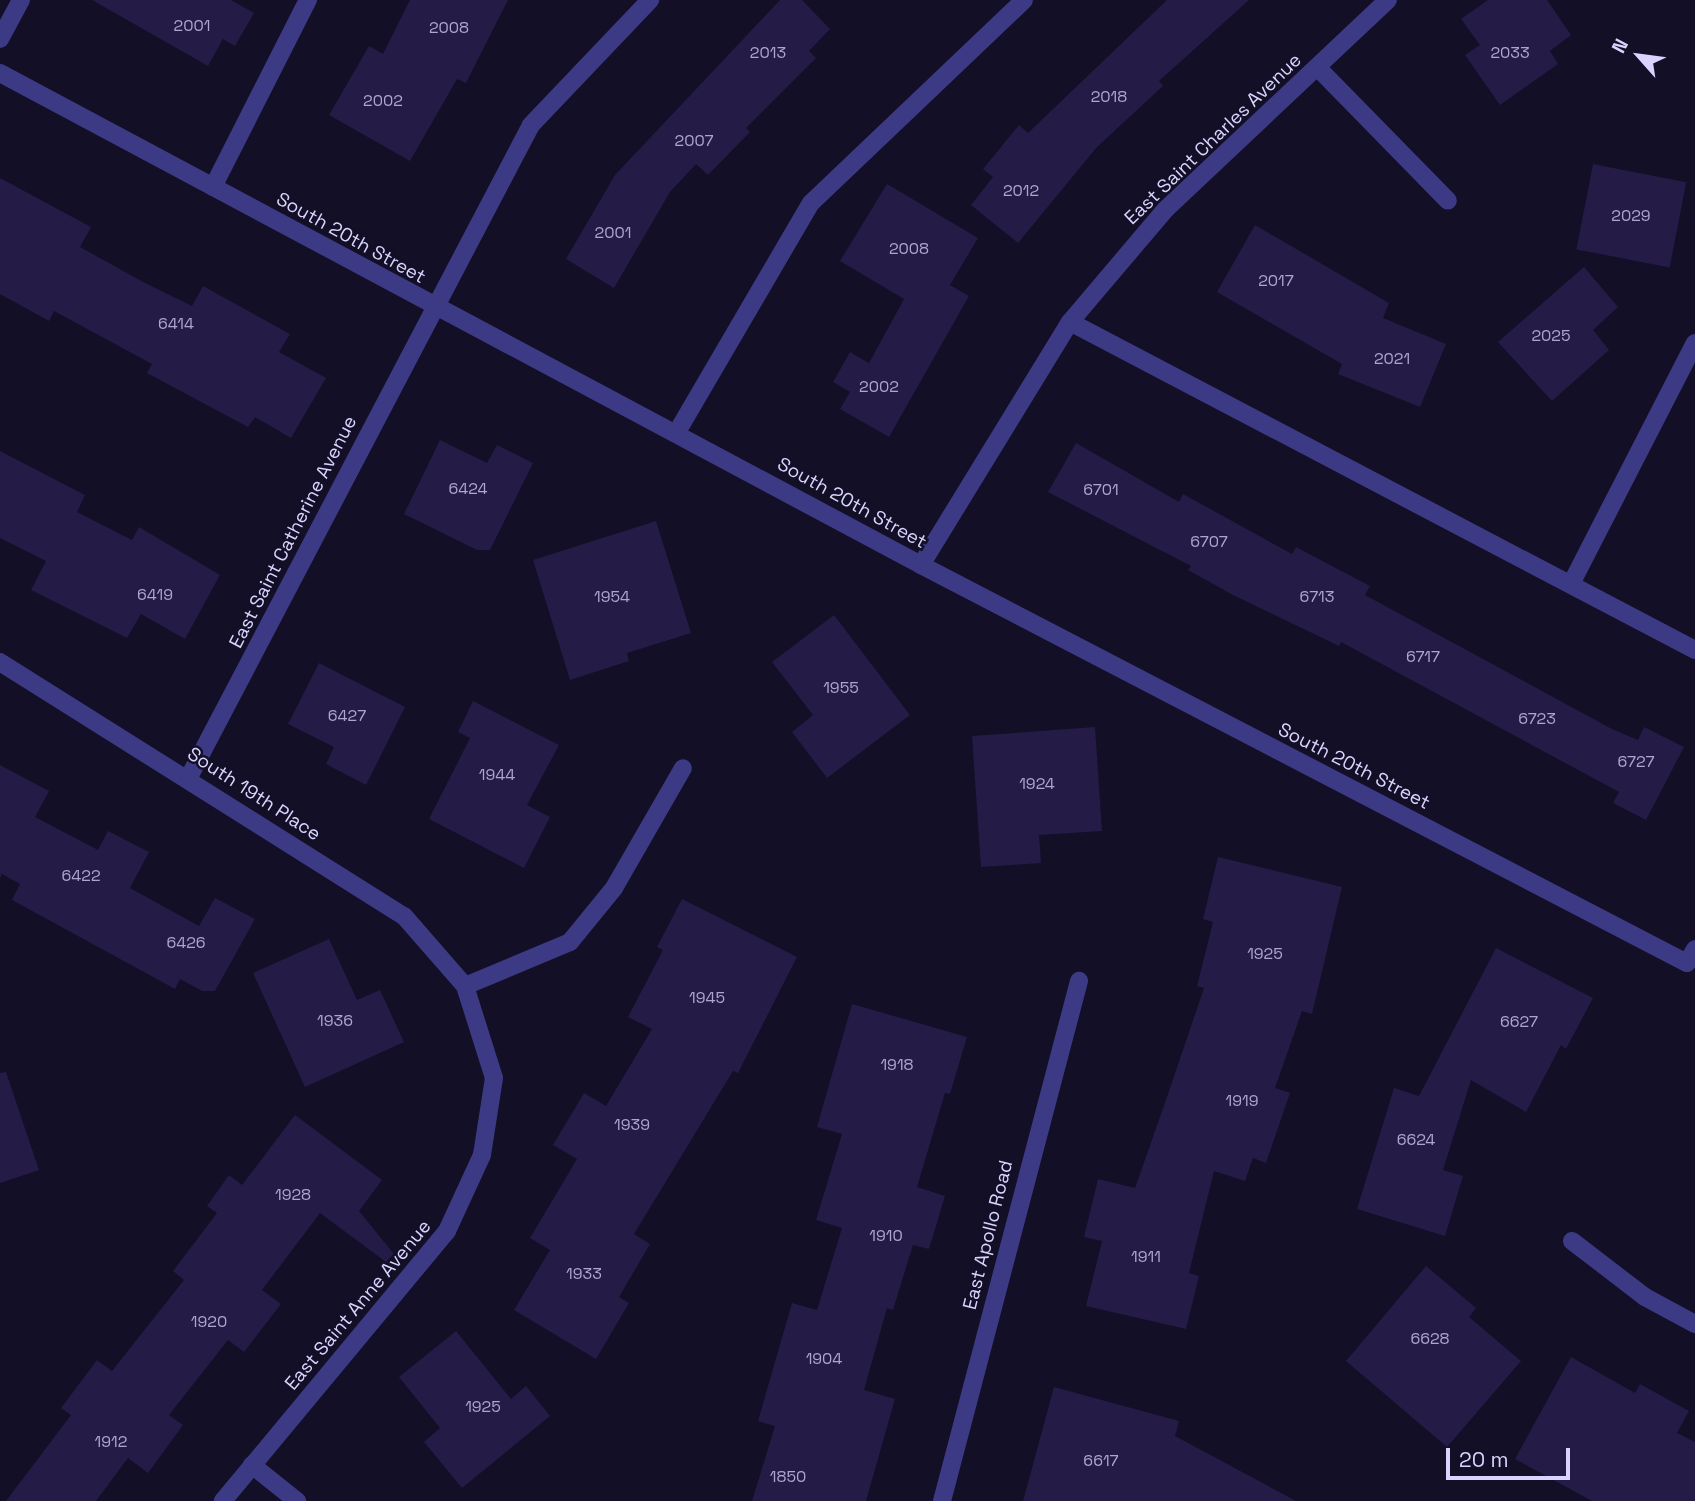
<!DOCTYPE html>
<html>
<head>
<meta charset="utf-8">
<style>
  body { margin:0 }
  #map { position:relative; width:1695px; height:1501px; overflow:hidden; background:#130f26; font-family:"Space Grotesk",sans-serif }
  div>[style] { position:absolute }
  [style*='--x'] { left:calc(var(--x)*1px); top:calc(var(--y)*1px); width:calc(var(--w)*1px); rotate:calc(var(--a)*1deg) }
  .building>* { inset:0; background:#241b47; transform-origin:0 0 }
  .lane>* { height:18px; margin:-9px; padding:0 9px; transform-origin:9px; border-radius:9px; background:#3d3a85 }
  .street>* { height:18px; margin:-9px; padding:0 9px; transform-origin:9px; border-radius:9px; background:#3d3a85 }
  span { translate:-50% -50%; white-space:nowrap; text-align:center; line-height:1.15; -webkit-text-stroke:5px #130f26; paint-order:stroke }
  .number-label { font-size:16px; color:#aca6d1 }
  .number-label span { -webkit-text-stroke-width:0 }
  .street-label { font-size:19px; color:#d9d4ff }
  .north { position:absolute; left:1604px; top:21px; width:70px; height:70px; -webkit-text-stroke:5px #130f26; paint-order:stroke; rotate:298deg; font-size:19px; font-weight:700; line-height:28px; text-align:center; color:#d9d4ff }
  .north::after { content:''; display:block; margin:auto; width:24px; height:32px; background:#d9d4ff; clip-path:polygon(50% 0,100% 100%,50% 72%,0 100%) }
  .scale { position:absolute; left:1446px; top:1448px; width:124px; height:32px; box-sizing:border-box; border:4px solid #d9d4ff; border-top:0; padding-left:9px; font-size:21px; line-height:24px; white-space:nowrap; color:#d9d4ff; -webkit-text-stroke:5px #130f26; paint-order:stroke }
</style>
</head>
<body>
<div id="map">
  <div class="building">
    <i style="clip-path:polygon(92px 0,231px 0,254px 13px,235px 46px,223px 39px,208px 66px)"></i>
    <i style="clip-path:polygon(410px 0,508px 0,466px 83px,457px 79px,410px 161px,329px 115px,369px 46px,383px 54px)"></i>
    <i style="clip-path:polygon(780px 0,802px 0,830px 29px,809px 51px,816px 58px,746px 128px,750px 132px,708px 175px,696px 164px,670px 192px,614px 288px,566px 259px,615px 175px)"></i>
    <i style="clip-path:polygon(1167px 0,1249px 0,1159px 81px,1163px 86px,1097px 147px,1018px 243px,971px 205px,993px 177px,983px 169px,1019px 125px,1028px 133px)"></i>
    <i style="clip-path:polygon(1488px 0,1547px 0,1571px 35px,1550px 51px,1558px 64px,1500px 105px,1465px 55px,1480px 45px,1461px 19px)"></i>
    <i style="left:1593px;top:164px;width:95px;height:87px;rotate:11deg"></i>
    <i style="clip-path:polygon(0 178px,91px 227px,80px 247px,145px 283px,192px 306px,203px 286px,290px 334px,279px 352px,326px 378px,291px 438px,255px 417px,248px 427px,147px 373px,152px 364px,54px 311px,49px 321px,0 294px)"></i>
    <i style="clip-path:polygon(887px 184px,978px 238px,950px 285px,969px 296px,889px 437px,840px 409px,850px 392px,833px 382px,850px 352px,869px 363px,904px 299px,840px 261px)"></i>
    <i style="clip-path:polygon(1255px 225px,1389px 303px,1383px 318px,1446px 344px,1420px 407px,1338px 374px,1342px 364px,1217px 292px)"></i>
    <i style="clip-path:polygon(1584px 267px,1618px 307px,1593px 330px,1609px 350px,1552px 401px,1498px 342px)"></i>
    <i style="clip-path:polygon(440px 440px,487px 463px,497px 445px,533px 463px,490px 550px,477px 550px,404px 514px)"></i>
    <i style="clip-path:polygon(1076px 443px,1179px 502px,1183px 494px,1292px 554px,1296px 547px,1370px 586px,1365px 595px,1612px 729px,1638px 740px,1644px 727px,1684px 747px,1646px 820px,1613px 803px,1619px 792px,1341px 642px,1339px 646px,1233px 595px,1188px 570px,1191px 566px,1048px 492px)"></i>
    <i style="clip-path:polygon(0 451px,85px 495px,77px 512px,132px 540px,139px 527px,220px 575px,185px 639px,141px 614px,127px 638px,31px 590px,46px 561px,0 538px)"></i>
    <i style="clip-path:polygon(656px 521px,691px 633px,627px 653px,629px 661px,570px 680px,533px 560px)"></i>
    <i style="clip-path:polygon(834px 615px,910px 715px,827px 778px,792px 732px,813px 715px,772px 662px)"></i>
    <i style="clip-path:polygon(319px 663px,405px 707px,366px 785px,326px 764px,334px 747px,288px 724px)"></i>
    <i style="clip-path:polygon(473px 701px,559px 745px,527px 805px,550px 817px,524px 868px,429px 819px,470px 738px,458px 732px)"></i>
    <i style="clip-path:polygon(1095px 727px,1102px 831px,1039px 835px,1041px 863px,981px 867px,972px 736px)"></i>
    <i style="clip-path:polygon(0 765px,49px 791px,35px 817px,98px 850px,108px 831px,149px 852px,130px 888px,199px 926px,215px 898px,255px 919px,215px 991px,202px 991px,180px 979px,175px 989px,12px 900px,20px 884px,2px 874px,0 878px)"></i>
    <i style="clip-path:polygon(1218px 857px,1342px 887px,1312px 1014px,1302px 1011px,1275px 1088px,1290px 1093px,1266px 1163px,1253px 1158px,1245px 1181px,1214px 1171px,1189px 1273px,1199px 1276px,1186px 1329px,1086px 1306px,1102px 1241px,1084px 1237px,1098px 1179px,1135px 1188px,1167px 1097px,1204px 988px,1197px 986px,1213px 922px,1203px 919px)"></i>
    <i style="clip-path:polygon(682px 899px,797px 957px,738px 1073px,733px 1071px,634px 1234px,650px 1244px,619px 1297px,629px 1303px,596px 1359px,514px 1310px,550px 1250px,530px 1238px,577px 1159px,553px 1145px,584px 1093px,606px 1106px,652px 1029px,628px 1017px,663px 950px,657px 947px)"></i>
    <i style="clip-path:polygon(329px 939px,357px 1000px,380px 990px,404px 1042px,305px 1087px,253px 973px)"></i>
    <i style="clip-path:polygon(1496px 948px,1593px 998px,1566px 1049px,1561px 1045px,1526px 1112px,1471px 1080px,1443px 1170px,1463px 1176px,1445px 1236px,1357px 1209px,1394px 1088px,1419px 1096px)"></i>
    <i style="clip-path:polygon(852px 1004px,967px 1037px,950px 1094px,945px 1093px,917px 1187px,945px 1196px,929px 1249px,913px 1245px,893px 1310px,887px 1308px,864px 1390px,895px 1399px,866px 1501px,752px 1501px,775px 1426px,758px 1421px,792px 1303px,817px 1310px,842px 1228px,816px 1220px,842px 1134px,817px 1127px)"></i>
    <i style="clip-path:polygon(6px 1072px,39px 1170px,0 1183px,0 1073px)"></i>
    <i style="clip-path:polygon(295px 1115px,382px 1180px,359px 1211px,394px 1254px,386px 1262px,320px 1213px,262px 1290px,281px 1304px,244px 1352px,228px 1340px,169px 1415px,183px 1425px,148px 1473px,128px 1458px,96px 1501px,6px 1501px,71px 1415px,61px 1408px,97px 1360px,112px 1371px,184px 1280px,173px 1271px,217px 1213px,207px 1206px,229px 1175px,242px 1185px)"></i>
    <i style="clip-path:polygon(1426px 1266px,1476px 1308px,1469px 1317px,1521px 1361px,1447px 1447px,1346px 1361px)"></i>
    <i style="clip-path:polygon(456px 1331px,511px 1399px,526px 1386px,550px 1416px,462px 1488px,424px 1442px,440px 1428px,399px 1377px)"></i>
    <i style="clip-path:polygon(1571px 1357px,1635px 1393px,1640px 1384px,1689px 1411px,1677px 1433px,1695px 1442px,1695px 1501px,1592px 1501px,1515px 1459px)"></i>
    <i style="clip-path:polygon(1054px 1387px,1179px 1421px,1175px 1436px,1296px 1501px,1023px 1501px)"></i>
  </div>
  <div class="lane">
    <i style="--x:213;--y:187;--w:210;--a:-63.1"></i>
    <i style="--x:1070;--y:322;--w:706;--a:27.69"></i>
    <i style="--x:677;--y:432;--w:265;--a:-59.7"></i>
    <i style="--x:811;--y:203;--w:294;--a:-43.6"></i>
    <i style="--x:1571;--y:584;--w:271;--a:-62.8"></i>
  </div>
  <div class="street">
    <i style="--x:0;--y:39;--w:44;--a:-61.7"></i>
    <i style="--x:1317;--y:67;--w:187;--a:45.6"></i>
    <i style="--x:0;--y:73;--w:1044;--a:28.11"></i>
    <i style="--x:921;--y:565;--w:863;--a:27.46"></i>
    <i style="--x:1687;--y:963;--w:16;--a:-60"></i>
    <i style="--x:921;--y:565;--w:285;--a:-58.5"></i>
    <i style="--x:1070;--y:322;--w:148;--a:-49.7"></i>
    <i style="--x:1166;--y:209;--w:305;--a:-43.3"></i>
    <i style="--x:0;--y:662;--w:477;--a:32.2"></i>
    <i style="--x:404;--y:916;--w:93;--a:48.9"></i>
    <i style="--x:465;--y:986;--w:96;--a:72.5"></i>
    <i style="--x:494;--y:1078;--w:78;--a:98.9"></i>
    <i style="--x:482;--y:1155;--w:84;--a:114.7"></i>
    <i style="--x:447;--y:1231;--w:351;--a:129.7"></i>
    <i style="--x:189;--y:777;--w:736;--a:-62.32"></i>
    <i style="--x:531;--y:125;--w:173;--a:-46.4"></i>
    <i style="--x:465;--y:986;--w:114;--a:-22.7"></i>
    <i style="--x:570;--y:942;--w:70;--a:-50.8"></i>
    <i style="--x:614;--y:888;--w:138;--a:-60.1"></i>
    <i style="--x:1572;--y:1241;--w:92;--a:37.5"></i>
    <i style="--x:1645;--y:1297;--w:57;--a:28.4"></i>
    <i style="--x:252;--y:1465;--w:58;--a:38.7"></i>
    <i style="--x:942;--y:1501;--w:538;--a:-75.24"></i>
  </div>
  <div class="number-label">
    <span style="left:192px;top:26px">2001</span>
    <span style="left:449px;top:28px">2008</span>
    <span style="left:768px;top:53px">2013</span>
    <span style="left:1510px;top:53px">2033</span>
    <span style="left:1109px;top:97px">2018</span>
    <span style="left:383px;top:101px">2002</span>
    <span style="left:694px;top:141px">2007</span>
    <span style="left:1021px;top:191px">2012</span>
    <span style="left:1631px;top:216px">2029</span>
    <span style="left:613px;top:233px">2001</span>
    <span style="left:909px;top:249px">2008</span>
    <span style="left:1276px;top:281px">2017</span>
    <span style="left:176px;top:324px">6414</span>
    <span style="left:1551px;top:336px">2025</span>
    <span style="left:1392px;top:359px">2021</span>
    <span style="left:879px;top:387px">2002</span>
    <span style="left:468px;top:489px">6424</span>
    <span style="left:1101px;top:490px">6701</span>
    <span style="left:1209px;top:542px">6707</span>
    <span style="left:155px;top:595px">6419</span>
    <span style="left:612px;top:597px">1954</span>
    <span style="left:1317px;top:597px">6713</span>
    <span style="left:1423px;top:657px">6717</span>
    <span style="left:841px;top:688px">1955</span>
    <span style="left:347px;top:716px">6427</span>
    <span style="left:1537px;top:719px">6723</span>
    <span style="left:1636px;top:762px">6727</span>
    <span style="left:497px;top:775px">1944</span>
    <span style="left:1037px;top:784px">1924</span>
    <span style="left:81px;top:876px">6422</span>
    <span style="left:186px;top:943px">6426</span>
    <span style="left:1265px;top:954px">1925</span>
    <span style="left:707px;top:998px">1945</span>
    <span style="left:335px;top:1021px">1936</span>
    <span style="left:1519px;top:1022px">6627</span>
    <span style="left:897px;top:1065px">1918</span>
    <span style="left:1242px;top:1101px">1919</span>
    <span style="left:632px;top:1125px">1939</span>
    <span style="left:1416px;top:1140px">6624</span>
    <span style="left:293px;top:1195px">1928</span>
    <span style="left:886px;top:1236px">1910</span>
    <span style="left:1146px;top:1257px">1911</span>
    <span style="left:584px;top:1274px">1933</span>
    <span style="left:209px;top:1322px">1920</span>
    <span style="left:1430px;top:1339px">6628</span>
    <span style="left:824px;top:1359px">1904</span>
    <span style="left:483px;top:1407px">1925</span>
    <span style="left:111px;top:1442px">1912</span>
    <span style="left:1101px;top:1461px">6617</span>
    <span style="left:788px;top:1477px">1850</span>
  </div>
  <div class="street-label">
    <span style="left:1213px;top:139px;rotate:-44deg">East Saint Charles Avenue</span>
    <span style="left:351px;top:238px;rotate:29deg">South 20th Street</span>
    <span style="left:852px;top:503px;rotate:29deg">South 20th Street</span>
    <span style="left:293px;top:532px;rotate:-63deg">East Saint Catherine Avenue</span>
    <span style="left:1354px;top:766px;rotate:27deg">South 20th Street</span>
    <span style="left:254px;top:794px;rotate:33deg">South 19th Place</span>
    <span style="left:988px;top:1235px;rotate:-76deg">East Apollo Road</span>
    <span style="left:358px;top:1305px;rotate:-50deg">East Saint Anne Avenue</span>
  </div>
  <div class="north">N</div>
  <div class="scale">20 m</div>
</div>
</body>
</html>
